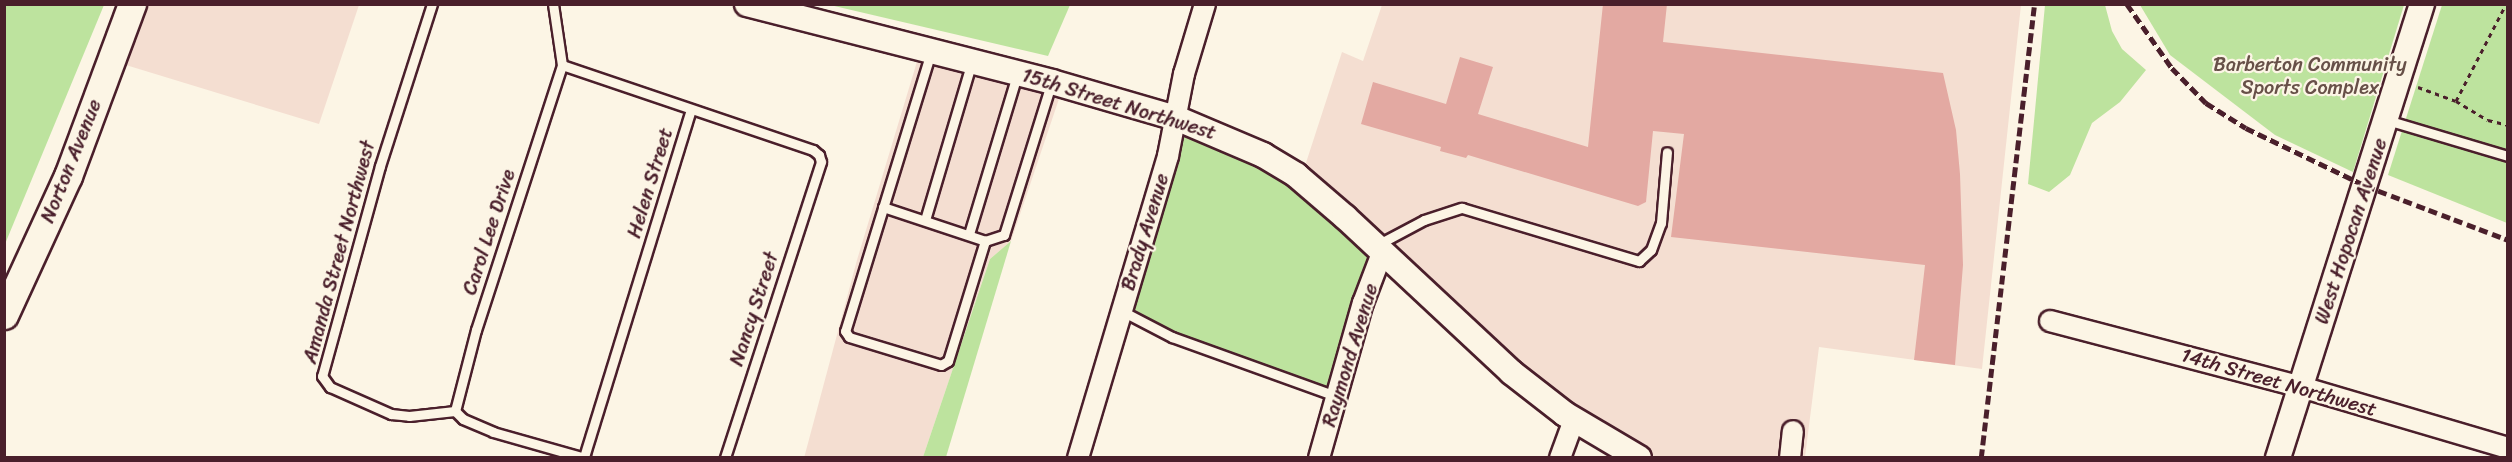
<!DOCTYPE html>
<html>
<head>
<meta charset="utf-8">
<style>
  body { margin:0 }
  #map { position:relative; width:2512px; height:462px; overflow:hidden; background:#fcf5e5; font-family:Sriracha,sans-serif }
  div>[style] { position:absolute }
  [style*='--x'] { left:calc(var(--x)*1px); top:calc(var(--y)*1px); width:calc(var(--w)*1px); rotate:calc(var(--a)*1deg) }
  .built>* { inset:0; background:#f4ded1 }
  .green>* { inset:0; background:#bde39e }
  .building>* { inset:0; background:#e3a9a2 }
  .path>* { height:3px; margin-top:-1.5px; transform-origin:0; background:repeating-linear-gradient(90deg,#4a1f2b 0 4.5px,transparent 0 9px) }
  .roads { filter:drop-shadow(2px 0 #4a1f2b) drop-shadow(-2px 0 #4a1f2b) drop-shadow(0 2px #4a1f2b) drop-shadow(0 -2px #4a1f2b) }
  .service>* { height:9px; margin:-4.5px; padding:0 4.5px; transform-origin:4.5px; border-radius:4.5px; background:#fcf5e5 }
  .minor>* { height:20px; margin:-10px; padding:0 10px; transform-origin:10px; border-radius:10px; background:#fcf5e5 }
  .tertiary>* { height:24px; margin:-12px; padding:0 12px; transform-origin:12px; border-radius:12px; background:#fcf5e5 }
  .secondary>* { height:27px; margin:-13.5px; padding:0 13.5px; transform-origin:13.5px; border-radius:13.5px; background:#fcf5e5 }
  .rail>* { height:4.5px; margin-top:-2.25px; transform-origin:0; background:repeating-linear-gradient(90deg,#4a1f2b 0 9px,transparent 0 13.5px) }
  span { translate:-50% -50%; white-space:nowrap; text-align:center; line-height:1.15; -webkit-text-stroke:4.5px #fcf5e5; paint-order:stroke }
  .park-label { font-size:20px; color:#675048 }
  .street-label { font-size:20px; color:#4a1f2b }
  .frame { position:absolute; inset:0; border:6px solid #4a1f2b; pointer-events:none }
</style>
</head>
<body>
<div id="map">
  <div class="built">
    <i style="clip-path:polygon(138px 5px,359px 5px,319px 124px,116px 62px)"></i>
    <i style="clip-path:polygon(1382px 5px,2021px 5px,1982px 369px,1819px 347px,1805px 457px,1656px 457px,1619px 438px,1518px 363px,1303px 172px,1342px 52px,1363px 61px)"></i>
    <i style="clip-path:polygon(919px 55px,1062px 90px,1011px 241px,990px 259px,923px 457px,804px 458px,857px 260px)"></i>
  </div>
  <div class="green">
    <i style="clip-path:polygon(5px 4px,104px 5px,5px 244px,4px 5px)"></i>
    <i style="clip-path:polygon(830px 5px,1070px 5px,1048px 56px)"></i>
    <i style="clip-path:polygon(2045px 5px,2105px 5px,2112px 31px,2122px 49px,2146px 70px,2120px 102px,2092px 123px,2070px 175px,2049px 192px,2028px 184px)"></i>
    <i style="clip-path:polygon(2140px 5px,2404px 5px,2353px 172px,2275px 135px,2170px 55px)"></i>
    <i style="clip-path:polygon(2442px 5px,2507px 5px,2507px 223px,2388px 175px)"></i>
    <i style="clip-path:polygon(1180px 125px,1261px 160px,1377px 253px,1331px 389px,1174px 333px,1124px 308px)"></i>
    <i style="clip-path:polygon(1011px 241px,946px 457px,923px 457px,990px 259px)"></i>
  </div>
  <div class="building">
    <i style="clip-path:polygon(1603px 4px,1667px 4px,1663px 42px,1943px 73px,1956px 130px,1960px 174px,1963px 265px,1955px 365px,1914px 360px,1925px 265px,1671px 237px,1684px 134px,1653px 131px,1646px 202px,1638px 206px,1468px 155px,1466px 158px,1440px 151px,1441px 147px,1361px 124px,1373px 82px,1446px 104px,1460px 57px,1493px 67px,1478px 114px,1588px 147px)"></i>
  </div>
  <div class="path">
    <i style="--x:2418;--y:87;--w:40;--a:20.2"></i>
    <i style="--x:2456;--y:101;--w:37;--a:31"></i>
    <i style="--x:2488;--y:120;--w:21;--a:14"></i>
    <i style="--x:2456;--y:101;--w:109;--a:-62.7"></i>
  </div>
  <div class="roads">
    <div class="service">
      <i style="--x:432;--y:4;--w:170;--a:107.8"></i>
      <i style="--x:380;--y:166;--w:218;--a:105.4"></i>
      <i style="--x:322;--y:376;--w:14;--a:54"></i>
      <i style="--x:330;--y:387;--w:67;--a:23.9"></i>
      <i style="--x:391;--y:414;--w:18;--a:6"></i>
      <i style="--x:409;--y:416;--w:46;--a:-6.2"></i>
      <i style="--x:931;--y:52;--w:292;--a:107.1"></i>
      <i style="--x:845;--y:331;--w:7;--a:56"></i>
      <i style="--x:849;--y:337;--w:96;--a:16.9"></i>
      <i style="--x:941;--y:365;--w:8;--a:-30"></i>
      <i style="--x:948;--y:361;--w:126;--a:-72.9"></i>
      <i style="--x:562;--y:65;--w:265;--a:18.7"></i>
      <i style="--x:813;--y:150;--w:8;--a:40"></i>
      <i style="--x:819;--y:155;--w:7;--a:74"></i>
      <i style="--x:821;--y:162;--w:311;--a:108"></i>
      <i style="--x:2387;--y:120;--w:126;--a:16.6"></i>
      <i style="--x:883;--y:207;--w:108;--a:18.4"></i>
      <i style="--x:985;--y:241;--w:20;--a:-18"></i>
      <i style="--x:1004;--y:235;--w:158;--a:-72.7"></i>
      <i style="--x:925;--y:220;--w:166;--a:-73.5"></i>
      <i style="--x:969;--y:234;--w:166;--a:-73.2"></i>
      <i style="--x:1377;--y:245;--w:53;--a:-28"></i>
      <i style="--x:1424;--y:220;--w:40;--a:-18"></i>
      <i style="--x:1462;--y:208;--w:185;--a:16.7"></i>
      <i style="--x:1639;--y:261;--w:16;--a:-43"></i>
      <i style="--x:1651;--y:250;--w:29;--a:-70"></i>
      <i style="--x:1661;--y:223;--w:71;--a:-85.2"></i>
      <i style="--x:1120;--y:310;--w:59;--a:27.4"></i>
      <i style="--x:1172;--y:337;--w:174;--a:19.8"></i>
      <i style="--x:455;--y:411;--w:84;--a:-75.5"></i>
      <i style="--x:476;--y:330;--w:279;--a:-72"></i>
      <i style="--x:562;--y:65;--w:62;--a:-98.4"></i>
      <i style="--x:455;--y:411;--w:11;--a:45"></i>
      <i style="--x:463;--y:419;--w:33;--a:23"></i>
      <i style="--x:493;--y:432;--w:96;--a:15.8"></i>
      <i style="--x:584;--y:457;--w:363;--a:-72.9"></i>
    </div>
    <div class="minor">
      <i style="--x:2050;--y:321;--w:260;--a:14.7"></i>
      <i style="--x:2301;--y:387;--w:216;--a:16.4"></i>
      <i style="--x:1078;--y:458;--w:315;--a:-73.4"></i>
      <i style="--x:1168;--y:156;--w:84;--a:-79"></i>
      <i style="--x:1184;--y:74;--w:73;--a:-73.3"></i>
      <i style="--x:1319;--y:458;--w:161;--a:-74.2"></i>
      <i style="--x:1363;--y:303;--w:53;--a:-69.2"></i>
      <i style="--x:1560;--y:458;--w:40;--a:-69.8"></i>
      <i style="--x:1790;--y:458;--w:27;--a:-84"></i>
    </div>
    <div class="tertiary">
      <i style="--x:747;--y:4;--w:315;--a:14.3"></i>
      <i style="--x:1052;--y:82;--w:129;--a:16.2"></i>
      <i style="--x:1176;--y:118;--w:95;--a:23"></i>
      <i style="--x:1263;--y:155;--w:39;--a:31"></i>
      <i style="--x:1296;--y:175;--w:65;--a:40.6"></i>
      <i style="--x:1345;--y:217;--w:227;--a:43"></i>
      <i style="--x:1511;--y:372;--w:68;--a:37.9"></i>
      <i style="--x:1565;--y:414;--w:86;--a:30.7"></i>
      <i style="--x:2278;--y:458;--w:476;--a:-72.4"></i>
    </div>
    <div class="secondary">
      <i style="--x:4;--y:315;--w:153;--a:-65.3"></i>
      <i style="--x:68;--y:176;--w:184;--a:-69.6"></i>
    </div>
  </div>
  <div class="rail">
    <i style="--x:2127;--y:4;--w:78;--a:54.9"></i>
    <i style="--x:2172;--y:68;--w:49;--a:45.8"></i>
    <i style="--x:2206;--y:103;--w:47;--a:32"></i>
    <i style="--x:2246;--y:128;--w:133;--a:25.8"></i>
    <i style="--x:2366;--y:186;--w:152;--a:20.8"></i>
    <i style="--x:1981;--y:458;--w:457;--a:-83.3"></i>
  </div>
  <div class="park-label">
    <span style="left:2310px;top:76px">Barberton Community<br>Sports Complex</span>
  </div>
  <div class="street-label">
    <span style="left:1119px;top:104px;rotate:17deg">15th Street Northwest</span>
    <span style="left:71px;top:161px;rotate:-68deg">Norton Avenue</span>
    <span style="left:650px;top:183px;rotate:-73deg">Helen Street</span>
    <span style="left:2351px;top:231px;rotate:-72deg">West Hopocan Avenue</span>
    <span style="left:489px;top:232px;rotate:-72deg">Carol Lee Drive</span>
    <span style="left:1145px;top:232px;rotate:-73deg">Brady Avenue</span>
    <span style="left:339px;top:252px;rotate:-75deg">Amanda Street Northwest</span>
    <span style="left:754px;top:309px;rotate:-72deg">Nancy Street</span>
    <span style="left:1350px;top:355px;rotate:-73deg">Raymond Avenue</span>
    <span style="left:2279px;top:382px;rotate:16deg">14th Street Northwest</span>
  </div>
  <div class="frame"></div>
</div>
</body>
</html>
